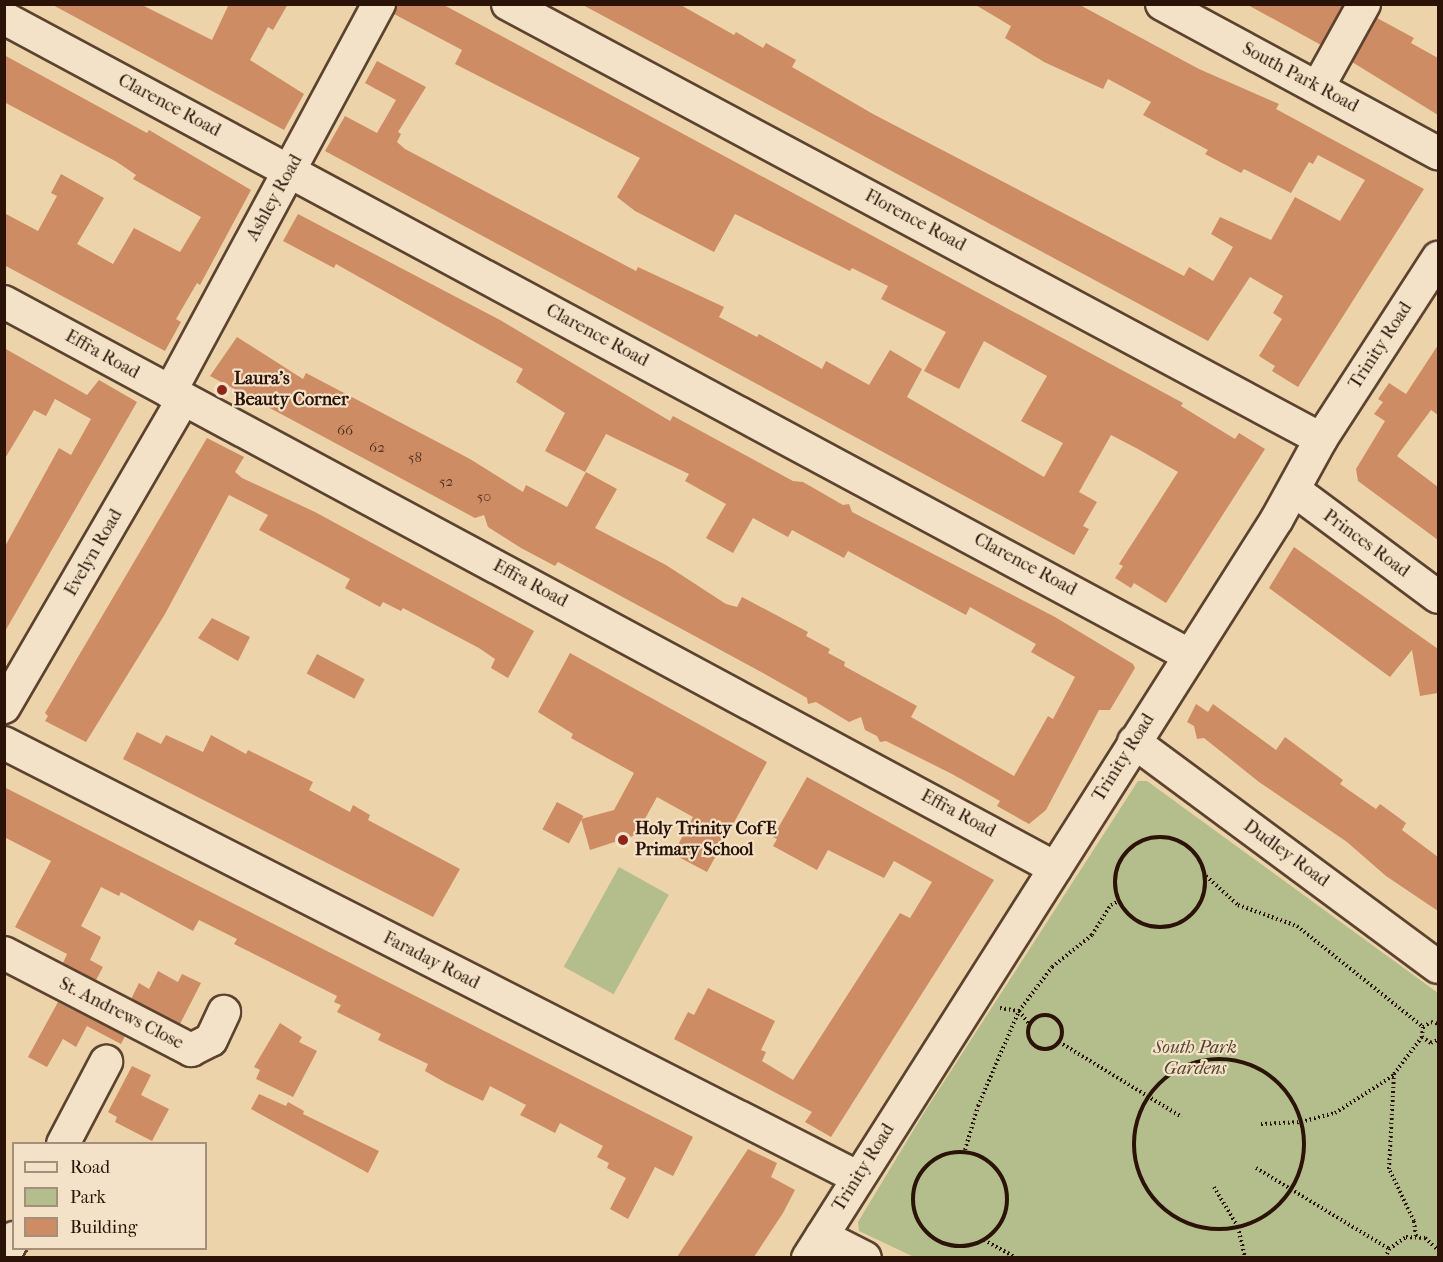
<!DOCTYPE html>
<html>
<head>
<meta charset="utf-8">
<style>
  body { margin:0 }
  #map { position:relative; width:1443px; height:1262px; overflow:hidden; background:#edd3a9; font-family:"IM FELL French Canon",serif }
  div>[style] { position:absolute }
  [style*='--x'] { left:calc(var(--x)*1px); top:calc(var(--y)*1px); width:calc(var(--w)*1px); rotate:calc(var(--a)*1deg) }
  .green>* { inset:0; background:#b3be8c; transform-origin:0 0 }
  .building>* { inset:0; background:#cd8c64; transform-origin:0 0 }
  .path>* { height:4px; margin-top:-2px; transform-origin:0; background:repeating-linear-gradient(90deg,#2c1308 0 1.5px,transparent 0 4.5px) }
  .path>.ring { margin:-2px; padding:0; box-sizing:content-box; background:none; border:4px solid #2c1308; border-radius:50% }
  .roads { filter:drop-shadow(2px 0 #5c4330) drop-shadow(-2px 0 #5c4330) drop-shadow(0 2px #5c4330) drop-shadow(0 -2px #5c4330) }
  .minor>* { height:32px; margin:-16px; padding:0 16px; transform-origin:16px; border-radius:16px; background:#f3e2c7 }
  .dots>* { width:16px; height:16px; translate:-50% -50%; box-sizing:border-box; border:3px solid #f3e2c7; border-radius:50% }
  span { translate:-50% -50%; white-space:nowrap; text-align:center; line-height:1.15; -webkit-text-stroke:4.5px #f3e2c7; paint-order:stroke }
  .number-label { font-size:15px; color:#54311f }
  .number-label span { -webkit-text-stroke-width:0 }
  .street-label { font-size:18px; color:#2c1308 }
  .poi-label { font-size:18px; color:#2c1308; font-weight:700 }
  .left { translate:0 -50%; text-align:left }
  .park-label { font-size:18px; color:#544630; font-style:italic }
  .frame { position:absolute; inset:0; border:6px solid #2c1308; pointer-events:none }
  .legend { position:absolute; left:12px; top:1142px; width:195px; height:108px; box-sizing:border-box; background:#f3e2c7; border:2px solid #a38f7b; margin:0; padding:8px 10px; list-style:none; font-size:18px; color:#2c1308 }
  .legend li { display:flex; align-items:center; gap:12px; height:30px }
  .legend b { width:30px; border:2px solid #a38f7b }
</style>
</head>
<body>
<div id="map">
  <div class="green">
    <i style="clip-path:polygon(1138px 781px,1147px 781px,1438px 993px,1438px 1257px,914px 1257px,859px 1231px,858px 1222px,925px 1111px)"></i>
    <i style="left:619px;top:867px;width:57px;height:114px;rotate:29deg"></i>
  </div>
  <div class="building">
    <i style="clip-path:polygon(51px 4px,140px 4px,212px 40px,229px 4px,288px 4px,273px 30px,268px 27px,250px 60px,304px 94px,284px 130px)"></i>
    <i style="clip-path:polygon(397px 4px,442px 4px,1183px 403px,1181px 406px,1235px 439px,1239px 433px,1265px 449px,1166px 603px,1134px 583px,1131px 588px,1115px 578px,1123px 566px,1119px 564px,1178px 472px,1138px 449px,1111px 435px,1079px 492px,1097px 502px,1083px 526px,1089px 529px,1074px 555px,325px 151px,345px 116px,377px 133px,396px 100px,365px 83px,377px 61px,426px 87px,398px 132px,401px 134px,397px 142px,405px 149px,636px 271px,638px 267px,724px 307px,719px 317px,757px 337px,759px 334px,822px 369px,826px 361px,869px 385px,890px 350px,922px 369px,907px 397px,1044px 477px,1063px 443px,1021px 421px,1047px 376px,984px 341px,959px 389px,924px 371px,946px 332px,881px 299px,888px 286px,852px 268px,850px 271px,735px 214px,714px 252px,635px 211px,617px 197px,640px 158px,455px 64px,462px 50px,394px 14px)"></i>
    <i style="clip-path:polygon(581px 4px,679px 4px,734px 35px,736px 32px,763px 48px,766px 43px,796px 60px,792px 67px,873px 114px,1184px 276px,1189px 267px,1213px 281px,1233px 247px,1211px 234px,1220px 217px,1271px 240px,1295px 197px,1340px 221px,1365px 180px,1318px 155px,1313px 164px,1309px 162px,1291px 193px,1244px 169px,1241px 173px,1205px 154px,1208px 150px,1143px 115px,1151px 102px,1108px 79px,1103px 89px,1044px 62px,1005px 38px,1011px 26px,974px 4px,1078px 4px,1199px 69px,1279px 104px,1276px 109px,1424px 189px,1298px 387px,1272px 371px,1275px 366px,1259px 356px,1282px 319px,1273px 313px,1283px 296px,1250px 277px,1208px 341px)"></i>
    <i style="clip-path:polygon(1246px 4px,1343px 4px,1321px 45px)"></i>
    <i style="clip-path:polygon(1377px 18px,1414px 38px,1411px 43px,1438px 58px,1438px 115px,1352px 62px)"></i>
    <i style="clip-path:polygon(4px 55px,147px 133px,149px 130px,251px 190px,200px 285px,197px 283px,176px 319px,181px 322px,165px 351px,4px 265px,4px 213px,38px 231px,57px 196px,51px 193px,61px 174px,104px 198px,77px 244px,113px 264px,134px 228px,180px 252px,201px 217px,133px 179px,136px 175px,117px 162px,4px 102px)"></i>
    <i style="clip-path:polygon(298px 214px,500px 320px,670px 421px,673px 416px,793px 481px,803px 482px,843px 505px,849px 504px,852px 512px,1055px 617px,1133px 664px,1135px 668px,1110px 710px,1099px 710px,1046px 810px,1029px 824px,997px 806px,1000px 801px,952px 774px,886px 741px,880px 742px,877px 736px,865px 730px,861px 717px,849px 722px,816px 702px,808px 704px,807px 698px,763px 673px,558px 562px,555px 566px,521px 548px,488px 527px,484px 515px,475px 518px,210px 376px,237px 337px,303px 379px,306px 373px,470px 459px,523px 492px,526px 485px,567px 507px,586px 472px,617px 489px,595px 528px,666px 565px,726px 604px,737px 607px,742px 597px,808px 632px,806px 636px,830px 649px,828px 653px,845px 662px,844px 666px,917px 706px,911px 717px,1014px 776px,1048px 716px,1053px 719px,1075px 677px,1031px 652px,1036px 644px,970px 607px,966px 615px,848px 551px,844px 558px,792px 530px,788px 537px,753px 518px,733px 553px,706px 538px,726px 504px,685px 481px,689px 474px,606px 434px,585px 472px,545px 451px,565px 413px,516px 382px,523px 369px,336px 264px,334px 268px,283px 241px)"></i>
    <i style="clip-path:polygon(1438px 345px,1438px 415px,1431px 410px,1397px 456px,1438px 487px,1438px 540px,1358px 481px,1356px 469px,1385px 421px,1374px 414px,1383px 402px,1378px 399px,1389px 383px,1406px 394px)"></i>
    <i style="clip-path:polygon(4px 348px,87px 395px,99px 380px,137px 402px,4px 633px,4px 548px,59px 448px,71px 455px,91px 419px,55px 399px,46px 416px,34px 410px,4px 460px)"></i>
    <i style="clip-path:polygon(207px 438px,244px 457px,235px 472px,242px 478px,315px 512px,534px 631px,508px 678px,491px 668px,495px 659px,479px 648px,403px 608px,401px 611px,383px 602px,380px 607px,345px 588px,350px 579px,259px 530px,268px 515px,229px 495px,165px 614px,86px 742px,45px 721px,48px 716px,45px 713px)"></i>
    <i style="clip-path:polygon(1294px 547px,1438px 649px,1438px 693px,1420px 696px,1412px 650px,1390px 677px,1269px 588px)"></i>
    <i style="clip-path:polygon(212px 618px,250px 637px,238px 661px,198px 638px)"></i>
    <i style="clip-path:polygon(570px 653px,767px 762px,707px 872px,673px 854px,693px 817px,657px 797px,636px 835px,590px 850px,581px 819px,614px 810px,634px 773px,571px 738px,573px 734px,538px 712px)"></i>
    <i style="left:317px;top:654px;width:54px;height:22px;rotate:28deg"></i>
    <i style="clip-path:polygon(1196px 704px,1208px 712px,1213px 704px,1276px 750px,1285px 737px,1343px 780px,1340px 784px,1376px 809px,1380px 804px,1406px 823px,1402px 830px,1438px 857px,1438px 911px,1386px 876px,1347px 842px,1259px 782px,1204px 738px,1197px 739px,1194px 726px,1187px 722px)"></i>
    <i style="clip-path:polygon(137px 732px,161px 744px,166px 735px,203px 752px,211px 735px,246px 754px,248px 750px,313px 782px,309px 790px,350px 812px,353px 805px,370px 815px,368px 820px,460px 869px,433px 917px,123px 759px)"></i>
    <i style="clip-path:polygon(807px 777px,994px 880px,831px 1137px,805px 1122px,812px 1112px,674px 1039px,688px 1012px,694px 1015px,708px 988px,775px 1021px,761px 1050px,766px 1052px,762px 1061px,793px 1080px,900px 913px,910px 918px,932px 882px,894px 861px,884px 878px,828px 850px,817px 870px,773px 846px,777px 839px,773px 837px)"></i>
    <i style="clip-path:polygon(4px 787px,693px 1137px,673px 1176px,655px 1167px,628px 1219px,610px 1209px,626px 1178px,607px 1168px,609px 1163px,597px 1157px,603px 1146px,560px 1123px,555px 1133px,536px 1123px,520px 1115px,526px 1105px,490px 1086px,483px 1101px,446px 1083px,425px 1071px,428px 1064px,378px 1040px,381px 1034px,337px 1012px,341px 1005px,334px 1002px,337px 996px,234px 944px,237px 939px,199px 920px,193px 931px,121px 892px,119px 896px,101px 887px,81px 926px,101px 937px,90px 960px,103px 967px,96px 980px,63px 963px,67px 954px,15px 927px,51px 861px,4px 837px)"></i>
    <i style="left:557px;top:802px;width:30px;height:31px;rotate:28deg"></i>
    <i style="clip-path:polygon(158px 971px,178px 982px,182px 974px,201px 983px,180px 1024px,131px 999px,139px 983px,149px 989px)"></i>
    <i style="clip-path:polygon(58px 1002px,125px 1036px,121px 1044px,87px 1026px,76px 1047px,63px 1039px,47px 1067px,28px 1057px)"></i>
    <i style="clip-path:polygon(280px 1023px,302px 1037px,299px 1042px,317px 1051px,293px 1097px,256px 1079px,260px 1070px,254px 1067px)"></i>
    <i style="clip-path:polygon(132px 1066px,151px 1075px,141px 1095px,169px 1109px,152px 1141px,115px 1122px,117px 1117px,108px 1112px)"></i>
    <i style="clip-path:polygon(259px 1094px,286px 1106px,288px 1102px,304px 1111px,303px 1114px,379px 1151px,368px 1173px,251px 1109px)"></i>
    <i style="clip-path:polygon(748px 1149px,777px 1163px,771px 1177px,795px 1190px,783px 1213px,754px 1257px,677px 1257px)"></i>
  </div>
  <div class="path">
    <i class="ring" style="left:1115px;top:837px;width:86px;height:86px"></i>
    <i style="--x:1206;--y:876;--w:43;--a:42.2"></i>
    <i style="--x:1238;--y:905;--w:63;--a:19.6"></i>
    <i style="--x:1297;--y:926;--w:161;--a:38.7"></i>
    <i style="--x:1423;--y:1027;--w:10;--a:96"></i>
    <i style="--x:1422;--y:1037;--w:11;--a:34"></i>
    <i style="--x:1431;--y:1043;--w:8;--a:-23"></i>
    <i style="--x:1000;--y:1008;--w:19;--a:9"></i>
    <i style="--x:1019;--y:1011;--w:16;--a:52"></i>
    <i class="ring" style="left:1028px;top:1015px;width:30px;height:30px"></i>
    <i style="--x:1423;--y:1027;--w:9;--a:-32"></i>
    <i style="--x:1431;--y:1022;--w:7;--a:16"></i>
    <i style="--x:1059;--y:1042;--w:144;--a:31.4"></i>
    <i class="ring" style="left:1134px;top:1059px;width:166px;height:166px"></i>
    <i style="--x:1261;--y:1124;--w:40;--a:-2.9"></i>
    <i style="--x:1301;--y:1122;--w:35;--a:-15"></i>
    <i style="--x:1335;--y:1113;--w:70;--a:-32.8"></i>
    <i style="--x:965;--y:1150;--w:46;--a:-73.5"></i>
    <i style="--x:978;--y:1106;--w:103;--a:-66.7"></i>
    <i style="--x:1019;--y:1011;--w:55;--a:-53.1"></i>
    <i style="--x:1052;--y:967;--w:51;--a:-38.7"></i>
    <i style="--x:1092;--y:935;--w:36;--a:-58"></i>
    <i style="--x:1111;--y:905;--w:9;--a:-27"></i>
    <i class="ring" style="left:913px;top:1152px;width:90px;height:90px"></i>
    <i style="--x:1256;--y:1168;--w:156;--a:31.3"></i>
    <i style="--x:1214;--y:1187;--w:47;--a:59"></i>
    <i style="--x:1238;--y:1227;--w:32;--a:77"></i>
    <i style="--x:1416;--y:1236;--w:15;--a:-98"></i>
    <i style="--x:1414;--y:1221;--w:58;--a:-115.7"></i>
    <i style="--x:1389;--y:1169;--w:95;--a:-87"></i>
    <i style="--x:1394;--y:1074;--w:46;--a:-52.9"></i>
    <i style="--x:984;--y:1240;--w:38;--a:29"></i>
    <i style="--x:1385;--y:1258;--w:10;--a:-66"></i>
    <i style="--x:1389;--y:1249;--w:21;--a:-35"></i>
    <i style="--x:1406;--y:1237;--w:19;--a:3"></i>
    <i style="--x:1425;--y:1238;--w:18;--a:43"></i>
  </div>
  <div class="roads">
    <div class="minor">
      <i style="--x:508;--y:4;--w:922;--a:28.15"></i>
      <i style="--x:1162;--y:4;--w:314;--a:28.4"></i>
      <i style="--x:4;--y:18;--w:1345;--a:28.26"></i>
      <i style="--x:1318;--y:87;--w:95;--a:-61"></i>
      <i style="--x:4;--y:302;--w:1194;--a:28.3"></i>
      <i style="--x:170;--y:392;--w:441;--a:-61.7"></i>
      <i style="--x:1294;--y:490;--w:179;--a:36.6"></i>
      <i style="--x:4;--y:707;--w:356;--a:-59.8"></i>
      <i style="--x:1134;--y:742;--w:378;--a:36.5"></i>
      <i style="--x:4;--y:743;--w:957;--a:26.97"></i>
      <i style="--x:4;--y:953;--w:211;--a:27.4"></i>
      <i style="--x:191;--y:1050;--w:22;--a:-27"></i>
      <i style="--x:211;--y:1040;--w:31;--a:-65"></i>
      <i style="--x:63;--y:1144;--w:93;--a:-62.3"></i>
      <i style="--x:822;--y:1236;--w:48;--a:27.1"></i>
      <i style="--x:4;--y:1254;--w:19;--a:-58"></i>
      <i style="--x:808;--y:1258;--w:875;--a:-57.6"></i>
      <i style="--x:1277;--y:519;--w:91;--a:-61.2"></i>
      <i style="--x:1321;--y:439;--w:216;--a:-57.1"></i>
    </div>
  </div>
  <div class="dots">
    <i style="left:222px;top:390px;background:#8f2418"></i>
    <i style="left:623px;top:840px;background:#8f2418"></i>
  </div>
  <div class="number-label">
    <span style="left:345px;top:431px">66</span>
    <span style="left:377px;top:448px">62</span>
    <span style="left:415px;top:458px">58</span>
    <span style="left:446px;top:482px">52</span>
    <span style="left:484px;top:497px">50</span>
  </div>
  <div class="street-label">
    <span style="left:1300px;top:78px;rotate:28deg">South Park Road</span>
    <span style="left:169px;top:106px;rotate:28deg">Clarence Road</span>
    <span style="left:275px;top:198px;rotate:-61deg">Ashley Road</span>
    <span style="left:915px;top:221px;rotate:28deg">Florence Road</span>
    <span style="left:597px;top:336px;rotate:28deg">Clarence Road</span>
    <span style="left:1381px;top:346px;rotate:-57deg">Trinity Road</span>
    <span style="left:102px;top:355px;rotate:29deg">Effra Road</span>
    <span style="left:1366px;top:544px;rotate:36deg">Princes Road</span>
    <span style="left:94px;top:553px;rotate:-60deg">Evelyn Road</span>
    <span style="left:1025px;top:565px;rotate:28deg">Clarence Road</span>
    <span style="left:530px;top:584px;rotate:28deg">Effra Road</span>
    <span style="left:1124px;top:758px;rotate:-58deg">Trinity Road</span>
    <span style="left:958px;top:814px;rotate:28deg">Effra Road</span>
    <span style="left:1286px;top:854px;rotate:36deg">Dudley Road</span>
    <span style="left:431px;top:961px;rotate:27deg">Faraday Road</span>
    <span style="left:121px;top:1014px;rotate:27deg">St. Andrews Close</span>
    <span style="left:864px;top:1168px;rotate:-58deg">Trinity Road</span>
  </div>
  <div class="poi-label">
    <span class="left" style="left:234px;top:390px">Laura's<br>Beauty Corner</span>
    <span class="left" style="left:635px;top:840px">Holy Trinity CofE<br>Primary School</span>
  </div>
  <div class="park-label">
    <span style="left:1195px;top:1059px">South Park<br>Gardens</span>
  </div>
  <div class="frame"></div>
  <ul class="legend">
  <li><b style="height:8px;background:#f3e2c7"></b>Road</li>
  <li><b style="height:16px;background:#b3be8c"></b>Park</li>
  <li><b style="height:16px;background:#cd8c64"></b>Building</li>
  </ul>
</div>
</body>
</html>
